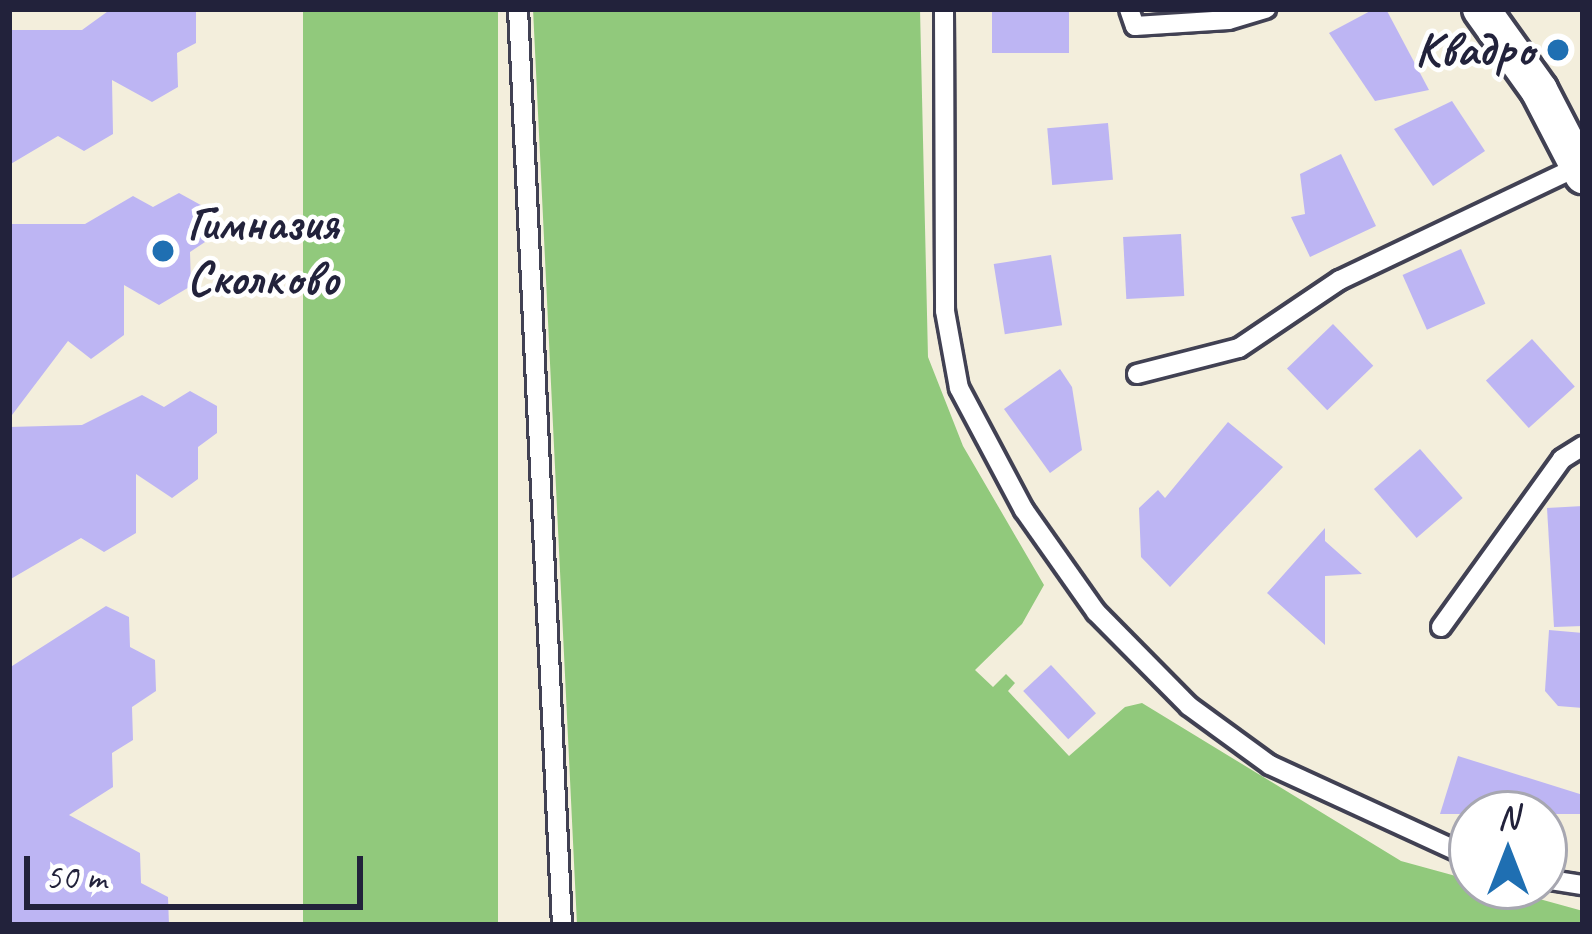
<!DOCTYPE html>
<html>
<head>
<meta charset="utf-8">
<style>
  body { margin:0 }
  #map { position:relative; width:1592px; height:934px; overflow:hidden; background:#f3eedc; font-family:Caveat,sans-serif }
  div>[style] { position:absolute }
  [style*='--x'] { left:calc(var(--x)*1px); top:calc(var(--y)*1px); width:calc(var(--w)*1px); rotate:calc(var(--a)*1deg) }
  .green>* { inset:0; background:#91c97c; transform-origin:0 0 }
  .building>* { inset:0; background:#bdb5f3; transform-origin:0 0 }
  .roads { filter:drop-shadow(3px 0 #414153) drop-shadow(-3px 0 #414153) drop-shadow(0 3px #414153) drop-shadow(0 -3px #414153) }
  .lane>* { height:18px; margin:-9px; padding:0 9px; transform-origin:9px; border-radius:9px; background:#fff }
  .street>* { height:36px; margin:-18px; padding:0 18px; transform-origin:18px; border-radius:18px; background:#fff }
  .dots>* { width:33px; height:33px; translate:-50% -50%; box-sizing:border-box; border:6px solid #fff; border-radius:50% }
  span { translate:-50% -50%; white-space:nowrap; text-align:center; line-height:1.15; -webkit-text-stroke:9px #fff; paint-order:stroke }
  .poi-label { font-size:48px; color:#22223b; font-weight:700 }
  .right { translate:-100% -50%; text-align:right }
  .left { translate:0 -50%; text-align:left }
  .frame { position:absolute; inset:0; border:12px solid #22223b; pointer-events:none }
  .north { position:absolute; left:1448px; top:790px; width:120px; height:120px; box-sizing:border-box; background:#fff; border:3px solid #a7a7b1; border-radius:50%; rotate:0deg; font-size:33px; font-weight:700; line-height:48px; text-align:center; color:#22223b }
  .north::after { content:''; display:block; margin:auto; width:42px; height:54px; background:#1f6fb2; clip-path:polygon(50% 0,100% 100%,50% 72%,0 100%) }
  .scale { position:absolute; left:24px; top:856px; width:339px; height:54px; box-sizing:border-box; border:6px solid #22223b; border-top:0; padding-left:15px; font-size:36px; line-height:42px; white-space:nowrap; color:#22223b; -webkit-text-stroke:9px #fff; paint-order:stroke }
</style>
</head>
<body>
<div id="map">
  <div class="green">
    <i style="left:303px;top:9px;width:195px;height:917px"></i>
    <i style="clip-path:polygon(533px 9px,920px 9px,928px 357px,963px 446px,1044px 585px,1022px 624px,975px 670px,993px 687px,1006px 674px,1015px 683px,1008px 691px,1069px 756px,1125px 707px,1142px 703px,1401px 861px,1583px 911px,1583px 925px,577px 925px)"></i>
  </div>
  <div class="building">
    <i style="clip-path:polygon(111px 9px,196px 9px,196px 43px,177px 53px,178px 87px,152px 102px,112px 80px,113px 134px,84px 151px,58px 136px,9px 165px,9px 30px,82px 30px)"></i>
    <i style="left:992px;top:9px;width:77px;height:44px"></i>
    <i style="clip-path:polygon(1374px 9px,1386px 9px,1429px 90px,1375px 101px,1329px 33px)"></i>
    <i style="clip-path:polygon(1452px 101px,1485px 151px,1433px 186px,1394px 129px)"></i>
    <i style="left:1108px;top:123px;width:57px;height:61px;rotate:85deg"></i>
    <i style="clip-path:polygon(1341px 154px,1376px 226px,1310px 257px,1291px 217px,1305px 214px,1300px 174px)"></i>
    <i style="clip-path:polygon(179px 193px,208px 209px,208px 240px,190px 252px,191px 286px,159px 305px,124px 285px,124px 335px,91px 359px,68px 341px,9px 419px,9px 224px,85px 224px,133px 196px,153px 207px)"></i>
    <i style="left:1181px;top:234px;width:62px;height:58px;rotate:87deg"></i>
    <i style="left:1461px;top:249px;width:60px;height:64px;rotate:66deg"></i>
    <i style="left:1051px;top:255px;width:71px;height:58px;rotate:81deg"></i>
    <i style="left:1333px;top:324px;width:58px;height:64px;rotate:46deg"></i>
    <i style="left:1532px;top:339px;width:64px;height:62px;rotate:48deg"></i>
    <i style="clip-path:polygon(1060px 369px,1072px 387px,1082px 450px,1050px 473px,1004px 409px)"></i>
    <i style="clip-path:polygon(190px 391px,217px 406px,217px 433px,198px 447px,198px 479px,172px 498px,136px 474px,136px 533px,104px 552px,81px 538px,9px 580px,9px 427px,82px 425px,142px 395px,164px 407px)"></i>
    <i style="clip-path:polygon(1228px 422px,1283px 467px,1170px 587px,1141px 557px,1139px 508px,1158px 490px,1165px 498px)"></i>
    <i style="left:1420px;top:449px;width:65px;height:61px;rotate:49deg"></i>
    <i style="clip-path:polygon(1583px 506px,1583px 626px,1554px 627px,1547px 508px)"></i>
    <i style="clip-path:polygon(1325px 528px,1325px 541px,1362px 574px,1325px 576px,1325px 645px,1267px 593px)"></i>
    <i style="clip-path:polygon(106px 606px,129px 617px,130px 647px,155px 660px,156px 691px,132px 707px,133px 740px,112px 753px,113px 787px,69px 815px,140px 853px,141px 883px,168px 897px,169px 925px,9px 925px,9px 668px)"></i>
    <i style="clip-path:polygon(1549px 630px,1583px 633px,1583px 708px,1558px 706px,1545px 691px)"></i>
    <i style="left:1051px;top:665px;width:66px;height:38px;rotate:47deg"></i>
    <i style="clip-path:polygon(1458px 756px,1583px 795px,1583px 814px,1440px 814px)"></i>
  </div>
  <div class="roads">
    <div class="lane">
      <i style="--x:518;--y:9;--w:917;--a:87.25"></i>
      <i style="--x:944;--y:9;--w:302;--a:89.8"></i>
      <i style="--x:945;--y:311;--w:78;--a:79.7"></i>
      <i style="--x:959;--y:388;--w:138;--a:62"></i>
      <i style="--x:1024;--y:510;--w:125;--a:54.8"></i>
      <i style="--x:1096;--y:612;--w:132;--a:45.3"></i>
      <i style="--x:1189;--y:706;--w:100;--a:36.1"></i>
      <i style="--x:1270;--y:765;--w:222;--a:24.7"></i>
      <i style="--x:1129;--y:9;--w:18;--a:71"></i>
      <i style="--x:1135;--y:26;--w:94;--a:-3.7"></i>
      <i style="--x:1229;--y:20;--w:39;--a:-17"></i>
      <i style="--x:1137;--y:374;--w:105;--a:-14.3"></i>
      <i style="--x:1239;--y:348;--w:122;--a:-34"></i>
      <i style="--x:1340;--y:280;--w:265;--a:-25.5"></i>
      <i style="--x:1441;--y:627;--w:207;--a:-54.2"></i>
      <i style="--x:1562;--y:459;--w:25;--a:-32"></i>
      <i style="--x:1544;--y:879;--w:39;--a:9"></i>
    </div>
    <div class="street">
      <i style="--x:1481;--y:9;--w:100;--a:54.4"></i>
      <i style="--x:1539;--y:90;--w:96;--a:62.6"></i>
    </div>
  </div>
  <div class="dots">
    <i style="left:1558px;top:50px;background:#1f6fb2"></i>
    <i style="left:163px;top:251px;background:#1f6fb2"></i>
  </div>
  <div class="poi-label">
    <span class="right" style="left:1534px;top:50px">Квадро</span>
    <span class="left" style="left:187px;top:251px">Гимназия<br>Сколково</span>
  </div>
  <div class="frame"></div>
  <div class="north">N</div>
  <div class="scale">50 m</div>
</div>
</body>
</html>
